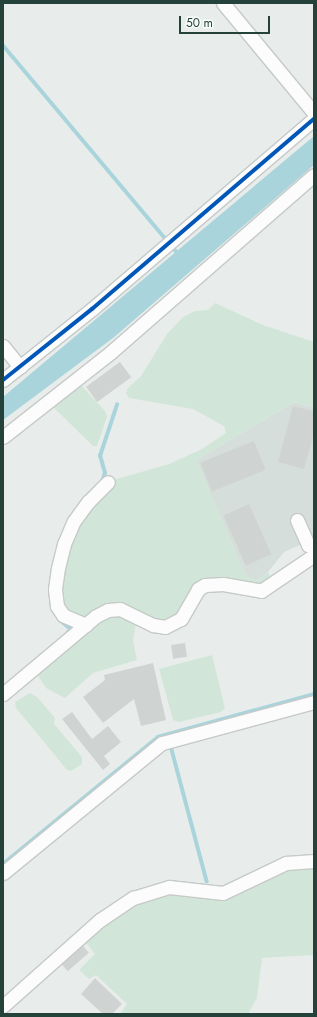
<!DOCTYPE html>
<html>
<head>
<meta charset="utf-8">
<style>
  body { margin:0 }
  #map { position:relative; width:317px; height:1017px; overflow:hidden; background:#e8edeb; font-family:Jost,sans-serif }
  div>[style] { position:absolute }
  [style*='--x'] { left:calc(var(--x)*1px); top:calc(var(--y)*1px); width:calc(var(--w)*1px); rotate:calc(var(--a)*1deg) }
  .built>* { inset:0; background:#d6dedb }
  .green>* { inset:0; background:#d1e6d8 }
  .water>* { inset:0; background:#a9d4db }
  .stream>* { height:3.5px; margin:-1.75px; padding:0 1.75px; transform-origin:1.75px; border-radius:1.75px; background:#a9d4db }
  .building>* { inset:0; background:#cfd4d2; transform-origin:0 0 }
  .roads { filter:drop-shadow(1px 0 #c5cac8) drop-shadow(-1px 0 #c5cac8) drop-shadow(0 1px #c5cac8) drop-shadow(0 -1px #c5cac8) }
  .minor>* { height:13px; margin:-6.5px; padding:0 6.5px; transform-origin:6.5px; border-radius:6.5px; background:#fcfcfc }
  .cycleway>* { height:4px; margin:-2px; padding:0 2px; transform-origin:2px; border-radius:2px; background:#0057b8 }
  span { translate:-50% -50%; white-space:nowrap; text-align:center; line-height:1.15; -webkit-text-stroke:3.5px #f7fbf9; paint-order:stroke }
  .frame { position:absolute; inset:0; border:4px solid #24423a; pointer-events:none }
  .scale { position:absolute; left:179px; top:16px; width:91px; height:18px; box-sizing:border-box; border:2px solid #24423a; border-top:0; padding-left:5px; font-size:12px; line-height:14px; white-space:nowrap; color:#24423a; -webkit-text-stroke:3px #f7fbf9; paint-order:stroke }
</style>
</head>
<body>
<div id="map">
  <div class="built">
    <i style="clip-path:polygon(294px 402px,314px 407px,314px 539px,284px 552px,268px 572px,257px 580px,249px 578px,244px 572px,196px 460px)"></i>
  </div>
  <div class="green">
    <i style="clip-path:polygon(215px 303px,263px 325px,314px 342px,314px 407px,294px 402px,196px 460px,244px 572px,249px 578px,257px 580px,268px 572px,273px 581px,260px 589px,202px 583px,182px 612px,162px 625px,131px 611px,81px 620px,66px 612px,60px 599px,61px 577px,74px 521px,113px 480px,169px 464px,202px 449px,226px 433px,224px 426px,193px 409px,129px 398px,126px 393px,128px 388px,141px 376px,167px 334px,183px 317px,195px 311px,208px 310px)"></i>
    <i style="clip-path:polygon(78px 382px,105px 411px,107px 417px,97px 446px,93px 446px,51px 405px)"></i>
    <i style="clip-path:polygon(114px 611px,136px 622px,133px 641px,137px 660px,93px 673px,65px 698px,46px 688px,38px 676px,42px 666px)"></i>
    <i style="clip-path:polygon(212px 655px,225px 708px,221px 712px,179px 722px,173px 720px,159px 669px)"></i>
    <i style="clip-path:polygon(30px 693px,37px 697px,55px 718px,54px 724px,82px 757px,82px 764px,71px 771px,67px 770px,16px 708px,15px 702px)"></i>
    <i style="clip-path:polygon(314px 865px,314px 955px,262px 958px,257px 998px,248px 1014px,120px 1014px,127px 1004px,96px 975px,89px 979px,79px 970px,95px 954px,84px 940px,127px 906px,175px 891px,222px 898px,291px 866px)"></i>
  </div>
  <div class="water">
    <i style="clip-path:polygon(314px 136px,314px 165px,113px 338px,3px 420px,3px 397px)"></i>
  </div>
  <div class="stream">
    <i style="--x:3;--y:45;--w:252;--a:50"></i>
    <i style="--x:172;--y:246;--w:13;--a:51"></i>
    <i style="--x:102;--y:482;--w:9;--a:-72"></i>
    <i style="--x:105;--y:473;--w:18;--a:-106"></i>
    <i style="--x:100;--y:456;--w:54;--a:-71.6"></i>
    <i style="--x:59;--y:619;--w:17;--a:40"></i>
    <i style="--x:72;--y:630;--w:4;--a:146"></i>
    <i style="--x:171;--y:746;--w:140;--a:75.1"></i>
    <i style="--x:3;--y:864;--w:200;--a:-39.3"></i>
    <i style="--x:158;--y:737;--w:162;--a:-15.4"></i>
  </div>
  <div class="building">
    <i style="left:120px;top:362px;width:19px;height:42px;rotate:54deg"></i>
    <i style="clip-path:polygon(293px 406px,314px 411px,314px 433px,304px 469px,278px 462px)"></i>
    <i style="left:254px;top:441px;width:31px;height:58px;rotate:68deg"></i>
    <i style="left:249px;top:504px;width:55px;height:28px;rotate:66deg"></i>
    <i style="left:185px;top:643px;width:14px;height:14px;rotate:82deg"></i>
    <i style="clip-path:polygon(153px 663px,166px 720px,141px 726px,134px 699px,103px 723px,83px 697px,105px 680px,104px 675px)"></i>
    <i style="clip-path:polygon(72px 712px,92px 739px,108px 726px,121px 742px,104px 756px,110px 764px,103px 770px,62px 719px)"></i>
    <i style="left:83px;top:946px;width:9px;height:28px;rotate:49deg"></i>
    <i style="clip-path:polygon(95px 978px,122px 1004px,112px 1014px,103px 1014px,81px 994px)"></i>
  </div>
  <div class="roads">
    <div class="minor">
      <i style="--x:223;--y:3;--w:143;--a:50.4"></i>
      <i style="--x:3;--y:346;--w:27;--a:51"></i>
      <i style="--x:3;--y:380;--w:114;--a:-38.6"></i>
      <i style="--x:92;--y:309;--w:292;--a:-40.6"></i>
      <i style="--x:3;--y:437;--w:137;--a:-38.2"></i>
      <i style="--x:111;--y:352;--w:269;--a:-41.1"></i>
      <i style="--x:297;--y:520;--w:27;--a:66"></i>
      <i style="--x:308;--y:545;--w:6;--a:18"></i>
      <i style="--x:86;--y:625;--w:25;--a:-157"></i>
      <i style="--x:63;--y:615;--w:11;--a:-124"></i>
      <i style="--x:57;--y:606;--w:17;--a:-97"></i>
      <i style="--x:55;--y:589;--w:21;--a:-82"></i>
      <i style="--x:58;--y:568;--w:25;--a:-76"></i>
      <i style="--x:64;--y:544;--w:25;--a:-67"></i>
      <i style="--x:74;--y:521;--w:24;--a:-54"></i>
      <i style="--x:88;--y:502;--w:28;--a:-45"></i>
      <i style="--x:3;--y:694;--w:121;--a:-40"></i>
      <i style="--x:96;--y:616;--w:13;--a:-27"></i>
      <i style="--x:108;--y:610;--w:12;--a:-5"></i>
      <i style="--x:120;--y:609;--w:37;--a:26"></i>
      <i style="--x:153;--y:625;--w:12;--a:9"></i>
      <i style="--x:165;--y:627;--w:18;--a:-27"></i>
      <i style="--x:181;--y:619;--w:34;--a:-60"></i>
      <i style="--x:198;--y:589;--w:8;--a:-30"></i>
      <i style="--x:205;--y:585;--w:18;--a:-3"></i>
      <i style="--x:223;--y:584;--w:39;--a:10"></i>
      <i style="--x:261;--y:591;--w:64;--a:-34.2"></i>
      <i style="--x:3;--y:873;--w:205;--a:-39.3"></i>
      <i style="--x:162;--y:743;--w:157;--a:-15.1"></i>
      <i style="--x:3;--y:1006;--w:130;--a:-41.6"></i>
      <i style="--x:100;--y:920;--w:40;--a:-34"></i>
      <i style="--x:133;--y:898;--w:38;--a:-17"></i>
      <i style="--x:169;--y:887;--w:54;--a:6.3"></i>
      <i style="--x:223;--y:893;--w:70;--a:-25.5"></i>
      <i style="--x:286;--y:863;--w:28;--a:-4"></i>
    </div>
  </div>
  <div class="cycleway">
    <i style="--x:3;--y:380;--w:114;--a:-38.6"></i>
    <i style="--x:92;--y:309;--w:292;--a:-40.6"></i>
  </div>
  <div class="frame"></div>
  <div class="scale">50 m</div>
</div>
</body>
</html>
